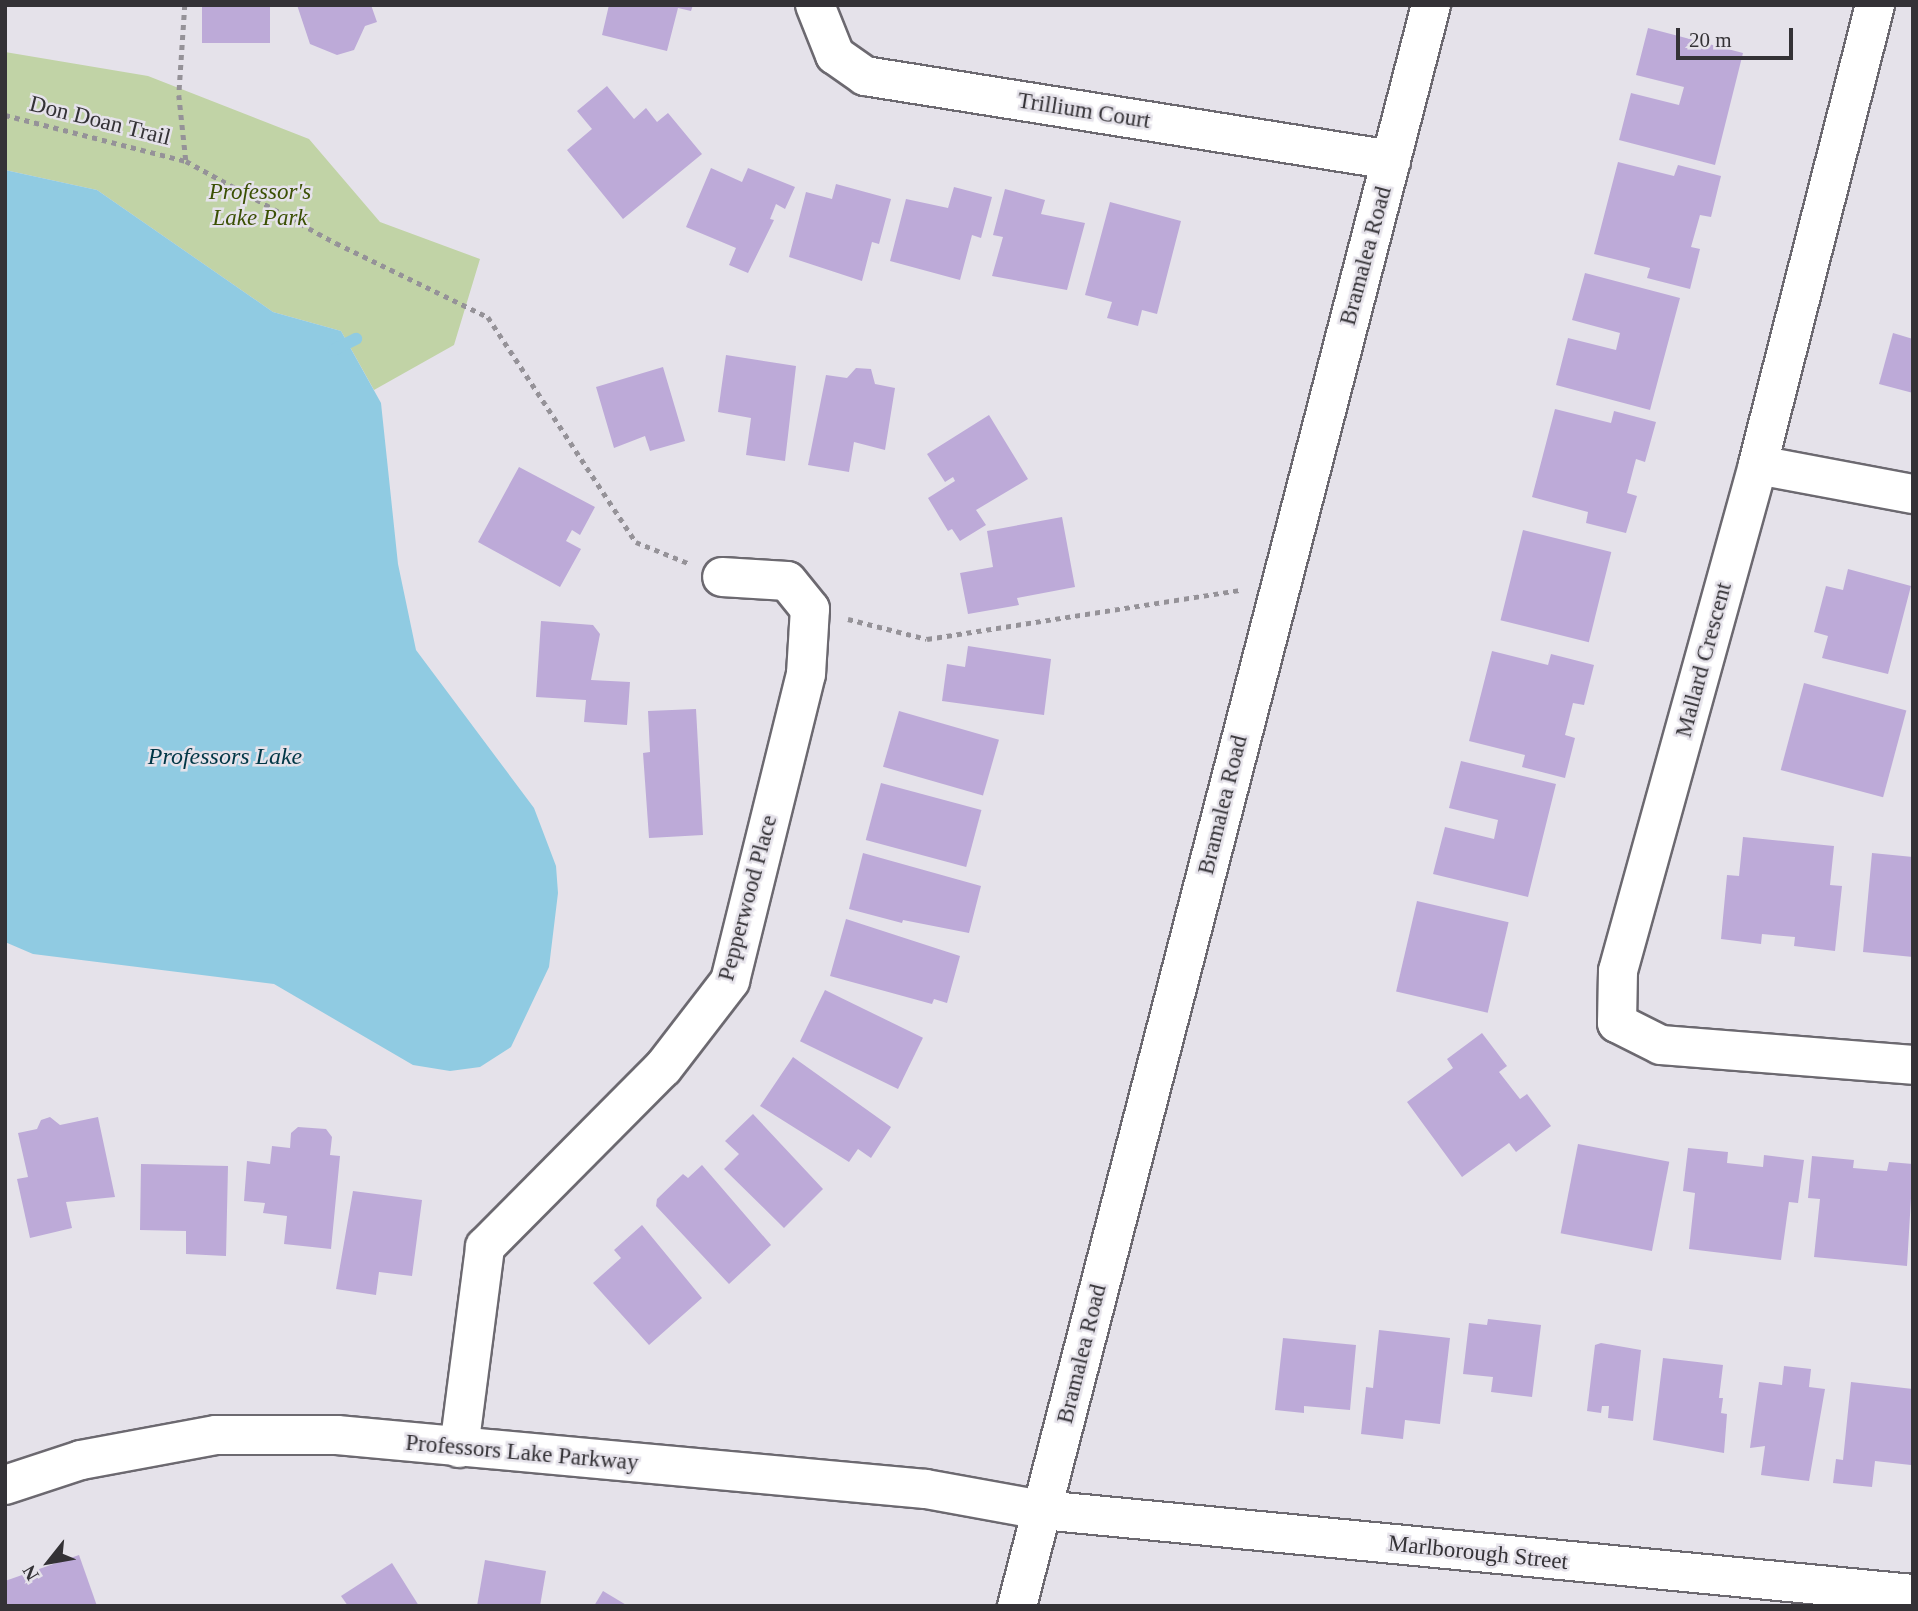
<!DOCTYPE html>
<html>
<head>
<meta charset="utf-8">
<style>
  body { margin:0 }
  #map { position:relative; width:1918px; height:1611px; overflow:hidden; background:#e5e2ea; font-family:Georgia,serif }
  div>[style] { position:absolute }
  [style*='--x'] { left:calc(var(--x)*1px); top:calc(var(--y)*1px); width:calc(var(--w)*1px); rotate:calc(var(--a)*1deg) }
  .green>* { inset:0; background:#c1d3a6 }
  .water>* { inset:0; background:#90cbe2 }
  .stream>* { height:12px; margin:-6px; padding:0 6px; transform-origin:6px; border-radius:6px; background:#90cbe2 }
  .building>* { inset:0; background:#bdaad8; transform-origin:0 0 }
  .path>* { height:4.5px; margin-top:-2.25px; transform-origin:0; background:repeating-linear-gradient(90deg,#959298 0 5px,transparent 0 10px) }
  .roads { filter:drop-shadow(2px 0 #6c6970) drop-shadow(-2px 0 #6c6970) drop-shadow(0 2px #6c6970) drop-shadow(0 -2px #6c6970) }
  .minor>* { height:38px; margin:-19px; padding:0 19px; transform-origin:19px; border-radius:19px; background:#fff }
  .major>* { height:38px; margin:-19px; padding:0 19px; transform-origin:19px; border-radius:19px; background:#fff }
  span { translate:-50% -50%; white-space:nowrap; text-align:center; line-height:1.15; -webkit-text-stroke:5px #e5e2ea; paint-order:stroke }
  .street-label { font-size:23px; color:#343236 }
  .park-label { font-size:23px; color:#3b5004; font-style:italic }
  .water-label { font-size:24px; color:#003646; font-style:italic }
  .frame { position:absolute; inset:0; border:7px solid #343236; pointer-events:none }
  .north { position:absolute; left:14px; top:1527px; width:70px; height:70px; -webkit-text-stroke:5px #e5e2ea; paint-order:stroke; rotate:239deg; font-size:19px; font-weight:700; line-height:28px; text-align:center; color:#343236 }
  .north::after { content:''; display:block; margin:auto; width:24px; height:32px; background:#343236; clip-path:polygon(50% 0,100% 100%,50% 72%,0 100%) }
  .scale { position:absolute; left:1676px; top:28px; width:117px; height:32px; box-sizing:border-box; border:4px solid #343236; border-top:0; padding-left:9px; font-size:21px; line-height:24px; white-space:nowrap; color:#343236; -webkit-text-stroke:5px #e5e2ea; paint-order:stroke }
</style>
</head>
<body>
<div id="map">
  <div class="green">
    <i style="clip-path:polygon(5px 52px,148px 76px,309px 139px,380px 222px,480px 259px,454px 345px,374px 390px,341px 331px,273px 312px,97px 190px,5px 170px)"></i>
  </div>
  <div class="water">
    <i style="clip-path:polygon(5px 170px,97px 190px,273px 312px,341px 331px,381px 403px,398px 564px,416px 650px,534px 808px,556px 866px,558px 893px,549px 967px,511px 1047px,480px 1067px,450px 1071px,413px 1065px,274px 984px,33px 954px,5px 942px)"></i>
  </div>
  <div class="stream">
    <i style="--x:334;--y:350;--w:25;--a:-27"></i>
  </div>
  <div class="building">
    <i style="left:202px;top:5px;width:68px;height:38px"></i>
    <i style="clip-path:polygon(297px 5px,371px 5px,377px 22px,365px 26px,354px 50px,337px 55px,310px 44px)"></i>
    <i style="clip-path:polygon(609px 5px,693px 5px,691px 11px,678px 8px,667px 51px,602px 35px)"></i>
    <i style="clip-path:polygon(1648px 28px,1743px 53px,1715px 165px,1619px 140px,1631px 93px,1679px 105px,1684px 87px,1636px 75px)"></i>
    <i style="clip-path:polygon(607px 86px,634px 119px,646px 108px,657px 122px,668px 113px,702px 154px,623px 219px,567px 150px,592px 129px,577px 111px)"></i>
    <i style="clip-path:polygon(1618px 162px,1674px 176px,1678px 165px,1721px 176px,1711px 217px,1700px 215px,1691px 247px,1700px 249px,1690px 289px,1647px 278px,1650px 268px,1594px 254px)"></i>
    <i style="clip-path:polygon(711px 168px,742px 182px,748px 168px,795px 187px,785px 209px,776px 204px,770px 219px,774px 220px,748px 273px,729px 265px,736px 248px,686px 227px)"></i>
    <i style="clip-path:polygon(836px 184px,891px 199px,879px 244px,872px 242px,862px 281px,789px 257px,806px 192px,832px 199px)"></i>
    <i style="clip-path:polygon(954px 187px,992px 197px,981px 238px,972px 235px,960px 280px,890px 261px,906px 199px,948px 208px)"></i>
    <i style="clip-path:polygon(1005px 189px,1045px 200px,1041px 214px,1085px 223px,1067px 290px,992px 276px,1003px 237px,993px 235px)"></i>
    <i style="clip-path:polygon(1110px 202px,1181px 221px,1157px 314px,1142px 310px,1138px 326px,1107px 318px,1112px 302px,1085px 295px)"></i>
    <i style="clip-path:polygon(1585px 273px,1680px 298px,1650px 410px,1556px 385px,1568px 338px,1616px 350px,1620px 333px,1572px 320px)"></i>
    <i style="clip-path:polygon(1893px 333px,1913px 339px,1913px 393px,1879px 384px)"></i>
    <i style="clip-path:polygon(726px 355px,796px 366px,785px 461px,746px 455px,751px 418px,718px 412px)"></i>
    <i style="clip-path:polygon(663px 367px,685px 441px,650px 451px,645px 436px,614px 448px,596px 387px)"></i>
    <i style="clip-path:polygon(856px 368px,871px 369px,875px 384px,895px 388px,885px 450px,854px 442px,849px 472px,808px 465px,826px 375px,847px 378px)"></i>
    <i style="clip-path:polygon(1555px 409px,1611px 423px,1614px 411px,1656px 422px,1645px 462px,1636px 459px,1627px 493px,1637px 496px,1626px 533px,1586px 523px,1588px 512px,1532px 497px)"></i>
    <i style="clip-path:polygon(989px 415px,1028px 479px,976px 510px,986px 525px,960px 541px,952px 529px,948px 531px,928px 498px,955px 481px,953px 477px,945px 482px,927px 454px)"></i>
    <i style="clip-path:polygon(519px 467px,595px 507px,580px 535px,572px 530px,566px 541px,581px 549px,560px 587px,478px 542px)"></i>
    <i style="clip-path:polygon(1062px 517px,1075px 587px,1017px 598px,1019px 605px,968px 614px,960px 573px,993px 567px,987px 531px)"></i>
    <i style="left:1523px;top:530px;width:91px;height:93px;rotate:14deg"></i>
    <i style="clip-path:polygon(1848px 569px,1911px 586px,1888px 674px,1822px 658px,1828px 636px,1814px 632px,1826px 586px,1843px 590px)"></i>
    <i style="clip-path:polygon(541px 621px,593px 625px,600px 634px,591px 680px,630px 682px,627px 725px,584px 722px,586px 700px,536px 697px)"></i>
    <i style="clip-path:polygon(968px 646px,1051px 659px,1044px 715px,942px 701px,947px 664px,965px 667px)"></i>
    <i style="clip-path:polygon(1492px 651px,1548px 665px,1551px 654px,1594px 665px,1584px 705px,1573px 703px,1565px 735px,1575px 738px,1565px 778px,1522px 767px,1525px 755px,1469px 741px)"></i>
    <i style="left:1804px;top:683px;width:106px;height:90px;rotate:15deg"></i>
    <i style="clip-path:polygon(696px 709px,703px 835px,649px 838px,643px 753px,650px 752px,648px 711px)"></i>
    <i style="left:899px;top:711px;width:104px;height:58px;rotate:16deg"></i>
    <i style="clip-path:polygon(1461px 761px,1556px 784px,1528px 897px,1433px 874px,1445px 827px,1494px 839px,1498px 820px,1449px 808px)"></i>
    <i style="left:881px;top:783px;width:104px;height:59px;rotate:15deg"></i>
    <i style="clip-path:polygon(1743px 837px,1834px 846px,1830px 885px,1842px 886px,1835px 951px,1794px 946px,1795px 937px,1762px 934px,1761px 944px,1721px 939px,1727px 875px,1739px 876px)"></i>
    <i style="clip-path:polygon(863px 853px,981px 886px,969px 933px,903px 920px,902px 923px,849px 909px)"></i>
    <i style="clip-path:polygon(1872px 853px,1913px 857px,1913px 957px,1863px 952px)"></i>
    <i style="left:1417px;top:901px;width:94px;height:93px;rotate:13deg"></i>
    <i style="clip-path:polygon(846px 919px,960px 956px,947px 1003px,934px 999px,932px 1004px,830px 976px)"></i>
    <i style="left:825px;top:990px;width:109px;height:57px;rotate:26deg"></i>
    <i style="clip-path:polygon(1482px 1033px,1507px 1066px,1499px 1072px,1520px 1099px,1527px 1094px,1551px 1126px,1516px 1152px,1509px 1143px,1462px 1177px,1407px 1102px,1453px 1068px,1447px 1059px)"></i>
    <i style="clip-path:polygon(793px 1057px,891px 1127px,871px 1158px,858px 1149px,849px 1162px,760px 1106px)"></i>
    <i style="clip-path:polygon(753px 1114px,823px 1189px,784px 1228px,724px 1169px,739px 1154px,725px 1141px)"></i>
    <i style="clip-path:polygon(50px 1117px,60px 1125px,98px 1117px,115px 1197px,66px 1202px,72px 1228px,30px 1238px,17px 1179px,28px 1177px,18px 1133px,37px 1129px,41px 1120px)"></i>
    <i style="clip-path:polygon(298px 1127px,326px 1129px,332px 1137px,330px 1155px,340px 1156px,331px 1249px,284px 1244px,287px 1216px,263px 1213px,265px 1203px,244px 1201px,247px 1161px,270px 1164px,272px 1146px,290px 1148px,291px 1133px)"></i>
    <i style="left:1578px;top:1144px;width:93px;height:91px;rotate:11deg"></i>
    <i style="clip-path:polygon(1688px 1148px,1728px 1152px,1727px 1163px,1763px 1167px,1764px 1155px,1804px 1160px,1798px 1203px,1789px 1202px,1781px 1260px,1689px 1249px,1695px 1193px,1683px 1191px)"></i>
    <i style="clip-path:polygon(1812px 1156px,1854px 1160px,1853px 1168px,1887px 1171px,1889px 1162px,1913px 1164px,1907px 1266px,1814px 1257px,1820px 1199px,1808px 1198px)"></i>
    <i style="clip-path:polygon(141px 1164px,228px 1166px,226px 1256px,186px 1254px,186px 1231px,140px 1230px)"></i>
    <i style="clip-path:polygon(702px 1165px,771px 1245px,729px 1284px,656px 1206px,657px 1199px,683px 1174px,688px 1178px)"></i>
    <i style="clip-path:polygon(353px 1191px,422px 1200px,412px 1276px,379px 1272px,376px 1295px,336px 1289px)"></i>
    <i style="clip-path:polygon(642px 1225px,702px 1298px,649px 1345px,593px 1283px,621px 1258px,614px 1250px)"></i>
    <i style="clip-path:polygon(1488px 1319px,1541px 1325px,1532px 1397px,1491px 1392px,1493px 1377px,1463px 1374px,1469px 1323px,1487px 1325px)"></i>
    <i style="clip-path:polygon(1379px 1330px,1450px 1338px,1440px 1424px,1405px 1420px,1403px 1439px,1361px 1434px,1366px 1387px,1373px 1388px)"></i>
    <i style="clip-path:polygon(1283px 1338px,1356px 1345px,1350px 1410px,1304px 1406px,1304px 1413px,1275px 1410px)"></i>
    <i style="clip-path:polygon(1601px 1343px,1641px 1350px,1633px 1421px,1608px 1418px,1609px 1406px,1602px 1406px,1601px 1413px,1587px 1411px,1595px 1345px)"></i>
    <i style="clip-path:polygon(1663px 1358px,1723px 1365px,1719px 1398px,1723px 1398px,1721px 1413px,1727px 1414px,1724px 1453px,1653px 1440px)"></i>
    <i style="clip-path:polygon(1784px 1366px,1811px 1369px,1809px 1387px,1825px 1389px,1809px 1481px,1761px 1475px,1765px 1446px,1750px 1448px,1759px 1382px,1782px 1385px)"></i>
    <i style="clip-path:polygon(1851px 1382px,1913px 1389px,1911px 1465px,1875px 1461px,1872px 1487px,1833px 1483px,1836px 1459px,1843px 1460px)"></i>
    <i style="clip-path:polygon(79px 1555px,97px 1606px,5px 1606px,5px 1581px)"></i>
    <i style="clip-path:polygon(485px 1560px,546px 1571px,540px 1606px,477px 1606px)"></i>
    <i style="clip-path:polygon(392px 1563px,419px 1606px,348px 1606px,341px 1596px)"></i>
    <i style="clip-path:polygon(603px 1591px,628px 1606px,594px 1606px)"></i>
  </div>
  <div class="path">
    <i style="--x:185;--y:5;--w:90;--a:93.8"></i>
    <i style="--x:179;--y:95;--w:66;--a:83.9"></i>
    <i style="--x:186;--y:161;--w:171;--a:28.7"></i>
    <i style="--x:336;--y:243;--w:169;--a:26"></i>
    <i style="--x:488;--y:317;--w:269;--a:56.7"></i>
    <i style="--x:636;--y:542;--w:56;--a:22"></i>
    <i style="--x:5;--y:115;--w:187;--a:14.3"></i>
    <i style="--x:848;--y:619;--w:81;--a:14.2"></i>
    <i style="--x:927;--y:639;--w:316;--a:-8.9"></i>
  </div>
  <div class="roads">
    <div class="minor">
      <i style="--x:815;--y:5;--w:54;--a:68.2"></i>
      <i style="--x:835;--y:55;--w:37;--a:35"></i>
      <i style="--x:865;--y:76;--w:533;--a:9.07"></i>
      <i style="--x:1875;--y:5;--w:475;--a:104.3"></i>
      <i style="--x:1758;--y:465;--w:525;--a:105.47"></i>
      <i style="--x:1618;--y:971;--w:52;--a:91.1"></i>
      <i style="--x:1617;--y:1023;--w:49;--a:26.6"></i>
      <i style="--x:1661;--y:1045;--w:253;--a:4.5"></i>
      <i style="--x:1758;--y:465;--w:158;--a:10.6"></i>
      <i style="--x:459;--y:1448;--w:203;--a:-82.6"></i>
      <i style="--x:485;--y:1247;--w:252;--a:-45.2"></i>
      <i style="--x:663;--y:1068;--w:110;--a:-52.4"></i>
      <i style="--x:730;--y:981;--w:316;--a:-76.1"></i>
      <i style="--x:806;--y:674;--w:65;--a:-86.5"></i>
      <i style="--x:810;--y:609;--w:36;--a:-129"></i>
      <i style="--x:787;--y:581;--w:65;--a:-176.5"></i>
      <i style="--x:5;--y:1485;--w:80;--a:-18.2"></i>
      <i style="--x:81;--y:1460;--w:137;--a:-10.5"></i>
      <i style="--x:216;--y:1435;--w:121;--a:0"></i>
      <i style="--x:337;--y:1435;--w:591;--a:5.24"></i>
      <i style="--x:926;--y:1489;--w:118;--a:10.3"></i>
      <i style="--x:1042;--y:1510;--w:875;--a:5.51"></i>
    </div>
    <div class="major">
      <i style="--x:1017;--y:1606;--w:1654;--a:-75.5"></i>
    </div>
  </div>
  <div class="street-label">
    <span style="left:1084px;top:111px;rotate:9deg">Trillium Court</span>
    <span style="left:100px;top:121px;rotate:14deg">Don Doan Trail</span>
    <span style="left:1366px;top:256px;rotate:-75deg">Bramalea Road</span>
    <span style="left:1704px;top:660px;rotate:-75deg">Mallard Crescent</span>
    <span style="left:1223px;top:805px;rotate:-76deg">Bramalea Road</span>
    <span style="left:748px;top:898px;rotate:-75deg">Pepperwood Place</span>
    <span style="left:1082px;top:1354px;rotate:-76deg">Bramalea Road</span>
    <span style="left:522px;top:1453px;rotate:5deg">Professors Lake Parkway</span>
    <span style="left:1478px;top:1553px;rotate:6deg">Marlborough Street</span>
  </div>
  <div class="park-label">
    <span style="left:260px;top:205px">Professor's<br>Lake Park</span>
  </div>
  <div class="water-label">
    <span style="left:225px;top:757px">Professors Lake</span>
  </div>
  <div class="frame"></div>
  <div class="north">N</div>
  <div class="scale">20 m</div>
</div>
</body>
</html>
